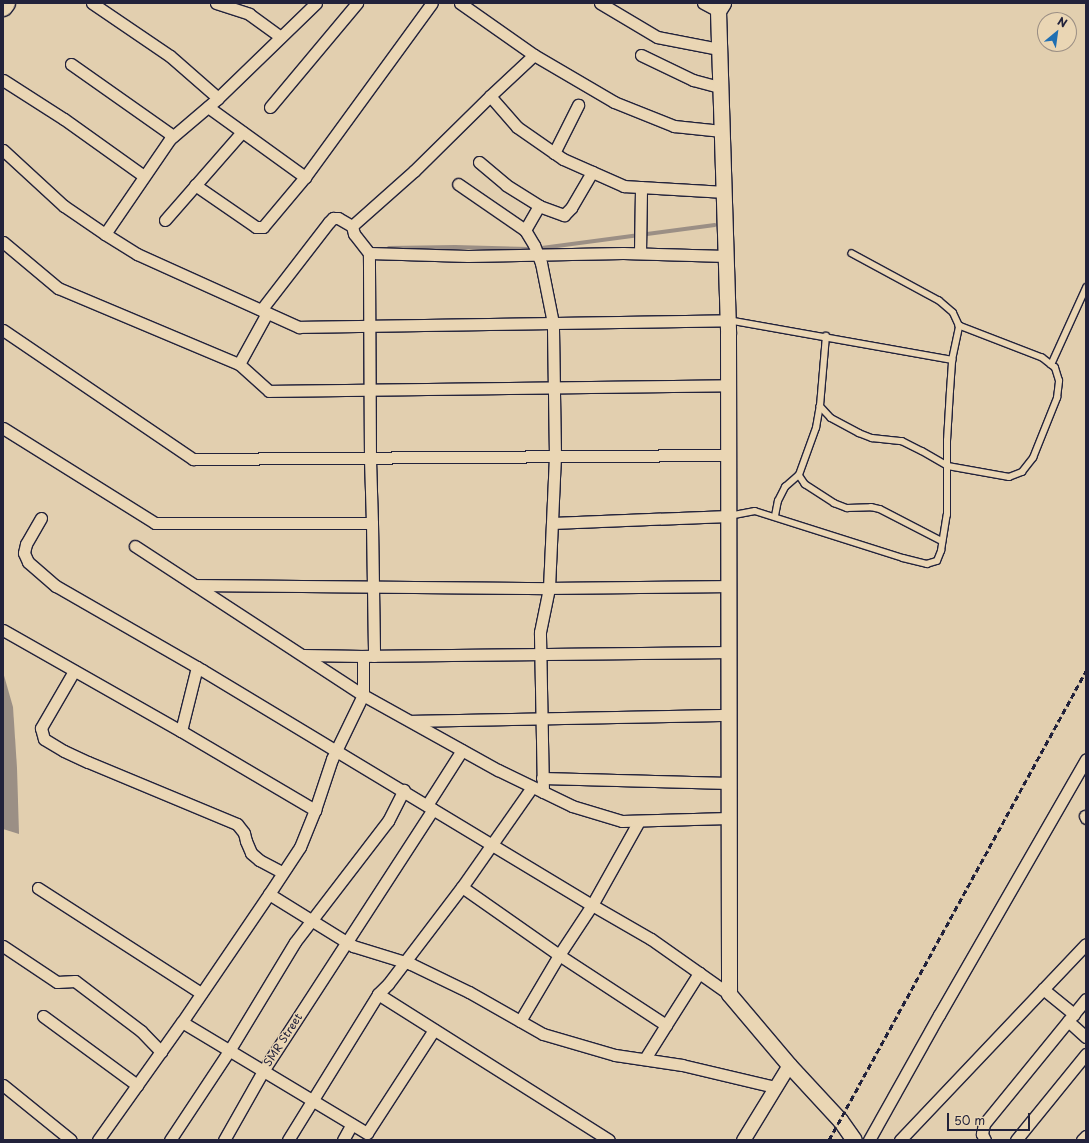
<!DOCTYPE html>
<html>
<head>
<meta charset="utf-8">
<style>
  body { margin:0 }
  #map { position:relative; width:1089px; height:1143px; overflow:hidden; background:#e2cfaf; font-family:"Playpen Sans",sans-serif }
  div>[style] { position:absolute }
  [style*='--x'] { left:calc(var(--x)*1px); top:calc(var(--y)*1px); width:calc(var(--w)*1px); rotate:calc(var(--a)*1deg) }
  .water>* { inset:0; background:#9b8f85 }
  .stream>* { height:3.5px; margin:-1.75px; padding:0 1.75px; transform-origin:1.75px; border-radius:1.75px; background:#9b8f85 }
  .roads { filter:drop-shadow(1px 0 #22223b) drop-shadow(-1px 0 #22223b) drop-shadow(0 1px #22223b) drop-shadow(0 -1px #22223b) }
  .service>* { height:5.5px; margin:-2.75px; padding:0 2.75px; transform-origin:2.75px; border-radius:2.75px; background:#ead6b4 }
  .minor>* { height:11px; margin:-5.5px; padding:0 5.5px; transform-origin:5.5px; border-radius:5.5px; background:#ead6b4 }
  .tertiary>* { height:13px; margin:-6.5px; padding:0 6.5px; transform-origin:6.5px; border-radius:6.5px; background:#ead6b4 }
  .secondary>* { height:15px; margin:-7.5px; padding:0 7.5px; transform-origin:7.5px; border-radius:7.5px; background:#ead6b4 }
  .primary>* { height:17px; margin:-8.5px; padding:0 8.5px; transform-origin:8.5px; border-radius:8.5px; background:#ead6b4 }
  .rail>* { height:3px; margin-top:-1.5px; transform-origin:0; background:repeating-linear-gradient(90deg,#22223b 0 6px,transparent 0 9px) }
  span { translate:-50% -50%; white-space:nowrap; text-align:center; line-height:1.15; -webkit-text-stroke:3px #ead6b4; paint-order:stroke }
  .street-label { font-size:11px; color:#22223b }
  .frame { position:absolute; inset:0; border:4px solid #22223b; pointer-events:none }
  .north { position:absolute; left:1037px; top:12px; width:40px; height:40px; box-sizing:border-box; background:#ead6b4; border:1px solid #9a8e84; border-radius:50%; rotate:29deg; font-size:11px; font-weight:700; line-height:16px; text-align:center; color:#22223b }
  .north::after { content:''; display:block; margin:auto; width:14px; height:18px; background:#1f6fb2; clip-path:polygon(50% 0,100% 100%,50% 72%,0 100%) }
  .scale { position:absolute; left:947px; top:1113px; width:83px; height:18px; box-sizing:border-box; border:2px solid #22223b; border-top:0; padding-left:5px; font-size:12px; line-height:14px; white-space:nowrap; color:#22223b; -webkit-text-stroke:3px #ead6b4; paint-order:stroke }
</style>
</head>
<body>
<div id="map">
  <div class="water">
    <i style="clip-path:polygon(3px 672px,13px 707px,17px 768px,19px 834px,3px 829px)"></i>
  </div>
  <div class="stream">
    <i style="--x:389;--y:248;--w:66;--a:-0.9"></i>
    <i style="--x:455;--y:247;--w:74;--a:1.5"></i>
    <i style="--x:542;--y:248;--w:174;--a:-7.6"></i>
  </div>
  <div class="roads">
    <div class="service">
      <i style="--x:728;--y:320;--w:228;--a:10.1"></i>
      <i style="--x:1051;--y:365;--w:85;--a:-65.6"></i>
      <i style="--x:820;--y:406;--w:16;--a:47"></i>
      <i style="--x:831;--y:418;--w:32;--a:28"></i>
      <i style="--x:859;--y:433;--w:14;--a:21"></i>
      <i style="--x:872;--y:438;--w:30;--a:6"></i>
      <i style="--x:902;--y:441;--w:22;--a:27"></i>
      <i style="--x:922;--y:451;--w:30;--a:30"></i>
      <i style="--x:948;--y:466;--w:62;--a:10.2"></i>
      <i style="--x:1009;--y:477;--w:14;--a:-21"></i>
      <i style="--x:1022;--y:472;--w:18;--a:-52"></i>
      <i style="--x:1033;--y:458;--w:65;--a:-68.2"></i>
      <i style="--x:1057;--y:398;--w:17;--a:-83"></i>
      <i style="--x:1059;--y:381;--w:14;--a:-107"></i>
      <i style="--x:1055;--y:368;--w:16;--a:-142"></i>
      <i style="--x:1042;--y:358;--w:89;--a:-158.9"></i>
      <i style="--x:799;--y:475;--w:11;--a:56"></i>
      <i style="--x:805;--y:484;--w:35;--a:33"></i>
      <i style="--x:834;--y:503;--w:14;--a:21"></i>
      <i style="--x:847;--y:508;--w:24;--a:-2"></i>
      <i style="--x:871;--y:507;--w:9;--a:13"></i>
      <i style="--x:880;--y:509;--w:70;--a:27.3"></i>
      <i style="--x:729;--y:516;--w:26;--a:-11"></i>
      <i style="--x:755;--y:511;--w:155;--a:17.6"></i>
      <i style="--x:903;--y:558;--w:25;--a:14"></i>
      <i style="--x:927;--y:564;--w:10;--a:-17"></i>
      <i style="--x:937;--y:561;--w:11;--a:-68"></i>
      <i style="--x:941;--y:551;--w:36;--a:-81"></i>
      <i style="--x:947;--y:515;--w:74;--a:-90"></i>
      <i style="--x:947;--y:441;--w:50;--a:-86.6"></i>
      <i style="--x:950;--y:391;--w:31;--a:-86"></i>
      <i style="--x:952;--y:360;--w:35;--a:-78"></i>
      <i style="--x:959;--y:326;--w:14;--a:-115"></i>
      <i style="--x:953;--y:313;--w:18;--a:-139"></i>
      <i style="--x:939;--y:301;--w:99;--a:-151.6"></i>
      <i style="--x:775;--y:516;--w:15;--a:-79"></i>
      <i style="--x:778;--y:501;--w:16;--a:-63"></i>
      <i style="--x:785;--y:487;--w:18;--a:-41"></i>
      <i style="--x:799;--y:475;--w:50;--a:-70.1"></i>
      <i style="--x:816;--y:428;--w:22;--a:-80"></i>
      <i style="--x:820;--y:406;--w:70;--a:-85.1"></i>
    </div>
    <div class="minor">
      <i style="--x:92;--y:3;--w:94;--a:34.2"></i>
      <i style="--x:170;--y:56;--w:64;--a:41.2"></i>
      <i style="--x:216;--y:3;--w:35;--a:18"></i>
      <i style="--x:249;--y:14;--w:39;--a:36"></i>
      <i style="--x:316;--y:3;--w:138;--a:135.9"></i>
      <i style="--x:217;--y:99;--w:62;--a:139.6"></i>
      <i style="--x:170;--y:139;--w:115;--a:124.4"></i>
      <i style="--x:105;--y:234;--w:38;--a:32"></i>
      <i style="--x:137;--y:254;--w:178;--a:24.3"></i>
      <i style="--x:299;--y:327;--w:429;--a:-0.9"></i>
      <i style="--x:460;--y:3;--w:90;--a:35.1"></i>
      <i style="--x:534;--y:55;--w:93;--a:30.4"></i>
      <i style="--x:614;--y:102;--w:65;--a:21.8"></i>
      <i style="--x:674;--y:126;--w:48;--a:5.9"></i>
      <i style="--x:600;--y:3;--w:66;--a:30.8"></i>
      <i style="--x:657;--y:37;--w:63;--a:11"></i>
      <i style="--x:703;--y:3;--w:17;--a:28"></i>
      <i style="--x:641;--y:55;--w:58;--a:25.7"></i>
      <i style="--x:693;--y:80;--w:28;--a:15"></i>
      <i style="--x:71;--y:64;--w:125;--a:35.2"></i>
      <i style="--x:3;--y:80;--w:72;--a:32.6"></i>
      <i style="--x:64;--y:119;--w:98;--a:35.5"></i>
      <i style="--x:490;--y:96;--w:60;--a:-43"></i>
      <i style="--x:208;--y:107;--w:120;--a:35.8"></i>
      <i style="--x:270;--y:107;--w:136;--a:-50.1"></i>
      <i style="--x:3;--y:150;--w:83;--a:42.6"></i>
      <i style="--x:64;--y:206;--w:50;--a:34.3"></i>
      <i style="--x:554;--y:153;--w:54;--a:-63.4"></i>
      <i style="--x:479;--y:162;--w:35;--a:40"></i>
      <i style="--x:506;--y:185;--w:39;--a:32"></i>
      <i style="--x:539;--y:206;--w:27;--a:20"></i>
      <i style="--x:564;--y:215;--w:10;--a:-45"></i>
      <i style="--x:571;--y:208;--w:42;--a:-59.7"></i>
      <i style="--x:195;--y:185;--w:74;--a:34.5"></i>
      <i style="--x:256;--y:227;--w:7;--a:0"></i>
      <i style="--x:263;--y:227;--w:65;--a:-50"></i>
      <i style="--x:305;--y:177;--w:215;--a:-53.9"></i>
      <i style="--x:165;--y:220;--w:117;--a:-48.8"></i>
      <i style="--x:525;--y:230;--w:28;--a:-60"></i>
      <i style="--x:3;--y:242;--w:72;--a:39.9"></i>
      <i style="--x:58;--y:288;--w:196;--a:22.8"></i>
      <i style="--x:239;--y:364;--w:40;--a:42"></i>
      <i style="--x:269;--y:391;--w:459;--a:-0.7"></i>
      <i style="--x:369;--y:253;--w:99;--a:1.7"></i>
      <i style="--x:468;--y:256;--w:155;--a:-1.1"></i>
      <i style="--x:623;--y:253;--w:103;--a:1.7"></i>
      <i style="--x:640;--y:253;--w:66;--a:-89.1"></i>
      <i style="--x:261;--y:310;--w:111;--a:-52.3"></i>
      <i style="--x:329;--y:222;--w:6;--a:-45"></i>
      <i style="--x:333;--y:218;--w:5;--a:0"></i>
      <i style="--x:338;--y:218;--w:16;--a:30"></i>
      <i style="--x:3;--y:330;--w:230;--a:34.2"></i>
      <i style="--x:193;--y:459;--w:536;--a:-0.43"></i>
      <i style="--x:239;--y:364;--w:58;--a:-61.2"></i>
      <i style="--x:3;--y:428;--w:179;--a:32"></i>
      <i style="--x:155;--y:523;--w:217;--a:0"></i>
      <i style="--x:372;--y:523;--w:65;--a:-91.8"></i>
      <i style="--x:370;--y:458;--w:205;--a:-90.3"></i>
      <i style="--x:369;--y:253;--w:24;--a:-128"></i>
      <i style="--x:354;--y:234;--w:8;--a:-104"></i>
      <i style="--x:352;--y:226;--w:83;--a:-41.6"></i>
      <i style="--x:414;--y:171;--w:107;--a:-44.6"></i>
      <i style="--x:490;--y:96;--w:41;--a:48.9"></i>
      <i style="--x:517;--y:127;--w:56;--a:34.8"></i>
      <i style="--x:563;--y:159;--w:67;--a:23.9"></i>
      <i style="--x:624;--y:186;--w:100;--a:3.4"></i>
      <i style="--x:41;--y:518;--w:30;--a:120"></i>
      <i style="--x:26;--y:544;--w:9;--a:103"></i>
      <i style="--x:24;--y:553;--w:10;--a:66"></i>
      <i style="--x:28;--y:562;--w:37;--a:41"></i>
      <i style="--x:56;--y:586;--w:168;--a:29.9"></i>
      <i style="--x:202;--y:670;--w:455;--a:31.1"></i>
      <i style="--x:592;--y:905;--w:96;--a:-60.8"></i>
      <i style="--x:372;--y:523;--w:133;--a:89.1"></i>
      <i style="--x:552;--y:523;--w:177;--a:-2.3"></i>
      <i style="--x:135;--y:546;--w:272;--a:33.2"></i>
      <i style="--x:363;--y:695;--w:154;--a:29.1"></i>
      <i style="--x:498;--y:770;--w:82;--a:25.9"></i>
      <i style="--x:572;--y:806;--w:52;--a:16.7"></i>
      <i style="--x:622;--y:821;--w:107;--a:-1.6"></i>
      <i style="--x:195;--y:585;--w:354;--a:0.5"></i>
      <i style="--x:549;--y:588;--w:132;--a:-87.4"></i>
      <i style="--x:555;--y:456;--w:133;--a:-90.9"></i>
      <i style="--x:553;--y:323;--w:61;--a:-101.3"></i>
      <i style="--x:541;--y:263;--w:19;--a:-111"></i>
      <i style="--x:534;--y:245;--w:17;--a:-121"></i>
      <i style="--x:525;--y:230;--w:81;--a:-145.5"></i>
      <i style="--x:3;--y:630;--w:205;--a:29.6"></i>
      <i style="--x:181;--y:731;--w:66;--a:-76"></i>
      <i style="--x:363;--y:656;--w:366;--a:-0.6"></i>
      <i style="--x:74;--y:671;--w:66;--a:120.1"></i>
      <i style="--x:41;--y:728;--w:11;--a:75"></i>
      <i style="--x:44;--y:739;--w:23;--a:31"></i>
      <i style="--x:64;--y:751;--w:26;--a:25"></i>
      <i style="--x:88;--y:762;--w:161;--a:22.6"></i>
      <i style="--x:237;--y:824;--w:11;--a:52"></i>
      <i style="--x:244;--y:833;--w:8;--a:76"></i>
      <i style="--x:246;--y:841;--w:13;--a:67"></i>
      <i style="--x:251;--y:853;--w:11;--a:41"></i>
      <i style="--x:259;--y:860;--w:26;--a:28"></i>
      <i style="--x:412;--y:721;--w:317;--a:-1.1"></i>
      <i style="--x:181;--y:731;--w:156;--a:30.5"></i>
      <i style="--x:315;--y:810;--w:54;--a:-71.6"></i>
      <i style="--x:332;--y:759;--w:71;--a:-64.2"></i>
      <i style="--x:363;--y:695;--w:39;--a:-90"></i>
      <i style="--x:363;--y:656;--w:60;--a:-179"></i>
      <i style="--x:542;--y:778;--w:187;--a:1.5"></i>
      <i style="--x:543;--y:792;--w:160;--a:-91.1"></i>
      <i style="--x:540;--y:632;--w:45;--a:-78.4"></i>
      <i style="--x:549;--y:588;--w:180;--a:-0.6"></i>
      <i style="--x:427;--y:805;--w:65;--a:-57.5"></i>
      <i style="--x:1085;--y:816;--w:2;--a:63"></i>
      <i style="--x:462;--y:887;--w:118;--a:35"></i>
      <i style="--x:559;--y:955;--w:128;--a:33.2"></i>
      <i style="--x:666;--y:1025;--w:40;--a:122"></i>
      <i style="--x:38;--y:888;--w:194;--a:32.8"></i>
      <i style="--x:269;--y:894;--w:99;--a:31.8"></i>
      <i style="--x:353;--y:946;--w:61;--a:17.2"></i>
      <i style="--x:411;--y:964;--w:64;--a:25.8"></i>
      <i style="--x:469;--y:992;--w:85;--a:29.6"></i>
      <i style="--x:543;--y:1034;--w:75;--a:16.3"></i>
      <i style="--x:615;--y:1055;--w:68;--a:8.5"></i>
      <i style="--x:682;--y:1065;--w:96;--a:13.3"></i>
      <i style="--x:3;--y:946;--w:65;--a:33.7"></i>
      <i style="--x:57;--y:982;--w:18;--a:-3"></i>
      <i style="--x:75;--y:981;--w:83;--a:37.1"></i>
      <i style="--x:141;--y:1031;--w:29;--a:46"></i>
      <i style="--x:1043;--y:989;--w:40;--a:39"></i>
      <i style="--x:378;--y:994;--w:273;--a:32.3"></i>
      <i style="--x:43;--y:1016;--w:117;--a:36.3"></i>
      <i style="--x:520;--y:1021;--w:77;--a:-59.4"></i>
      <i style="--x:559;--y:955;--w:60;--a:-56.6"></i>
      <i style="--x:592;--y:905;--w:68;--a:30"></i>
      <i style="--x:651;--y:939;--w:95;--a:35.2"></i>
      <i style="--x:1068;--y:1021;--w:24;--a:42"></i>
      <i style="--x:182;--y:1022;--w:216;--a:31"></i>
      <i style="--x:367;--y:1133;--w:123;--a:-57"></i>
      <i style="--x:666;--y:1025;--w:62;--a:-57.6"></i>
      <i style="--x:3;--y:1085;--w:87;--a:39"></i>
      <i style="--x:98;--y:1140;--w:145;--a:-54.6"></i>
      <i style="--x:182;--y:1022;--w:155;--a:-55.8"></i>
      <i style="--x:269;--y:894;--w:56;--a:-56.6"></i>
      <i style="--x:300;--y:847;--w:40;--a:-68"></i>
      <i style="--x:170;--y:1140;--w:107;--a:-56.5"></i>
      <i style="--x:229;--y:1051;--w:127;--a:-58.8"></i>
      <i style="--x:295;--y:942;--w:153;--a:-52.5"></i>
      <i style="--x:388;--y:821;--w:35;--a:-63"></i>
      <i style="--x:224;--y:1140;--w:79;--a:-60.5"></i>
      <i style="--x:263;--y:1071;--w:312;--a:-57"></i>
      <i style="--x:288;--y:1140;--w:172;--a:-58.3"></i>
      <i style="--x:378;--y:994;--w:14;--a:-45"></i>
      <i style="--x:388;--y:984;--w:122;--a:-52.7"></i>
      <i style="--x:462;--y:887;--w:122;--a:-55"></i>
      <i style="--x:343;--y:1140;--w:18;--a:-61"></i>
      <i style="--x:869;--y:1140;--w:143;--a:-60.8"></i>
      <i style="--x:939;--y:1015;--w:295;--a:-60.1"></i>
      <i style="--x:900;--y:1140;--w:270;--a:-46.5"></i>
      <i style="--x:985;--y:1140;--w:7;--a:-117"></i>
      <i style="--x:982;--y:1134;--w:10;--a:-79"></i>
      <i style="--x:984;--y:1124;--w:161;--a:-50.8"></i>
      <i style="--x:1016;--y:1140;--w:111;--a:-50.9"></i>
      <i style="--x:1082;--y:1140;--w:6;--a:-45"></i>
    </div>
    <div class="tertiary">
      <i style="--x:743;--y:1140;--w:88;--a:-58.5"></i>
    </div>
    <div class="secondary">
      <i style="--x:723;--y:3;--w:9;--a:122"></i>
      <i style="--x:718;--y:11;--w:323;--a:88.2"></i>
      <i style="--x:728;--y:334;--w:660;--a:89.91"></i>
      <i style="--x:729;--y:994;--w:93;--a:49.8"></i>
      <i style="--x:789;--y:1065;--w:75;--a:47.2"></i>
      <i style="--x:840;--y:1120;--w:24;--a:55"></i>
    </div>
    <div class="primary">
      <i style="--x:3;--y:7;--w:5;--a:-53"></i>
    </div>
  </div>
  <div class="rail">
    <i style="--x:829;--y:1140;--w:535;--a:-61.28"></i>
  </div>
  <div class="street-label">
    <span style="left:283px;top:1040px;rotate:-57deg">SMR Street</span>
  </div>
  <div class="frame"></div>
  <div class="north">N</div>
  <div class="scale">50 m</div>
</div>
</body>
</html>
